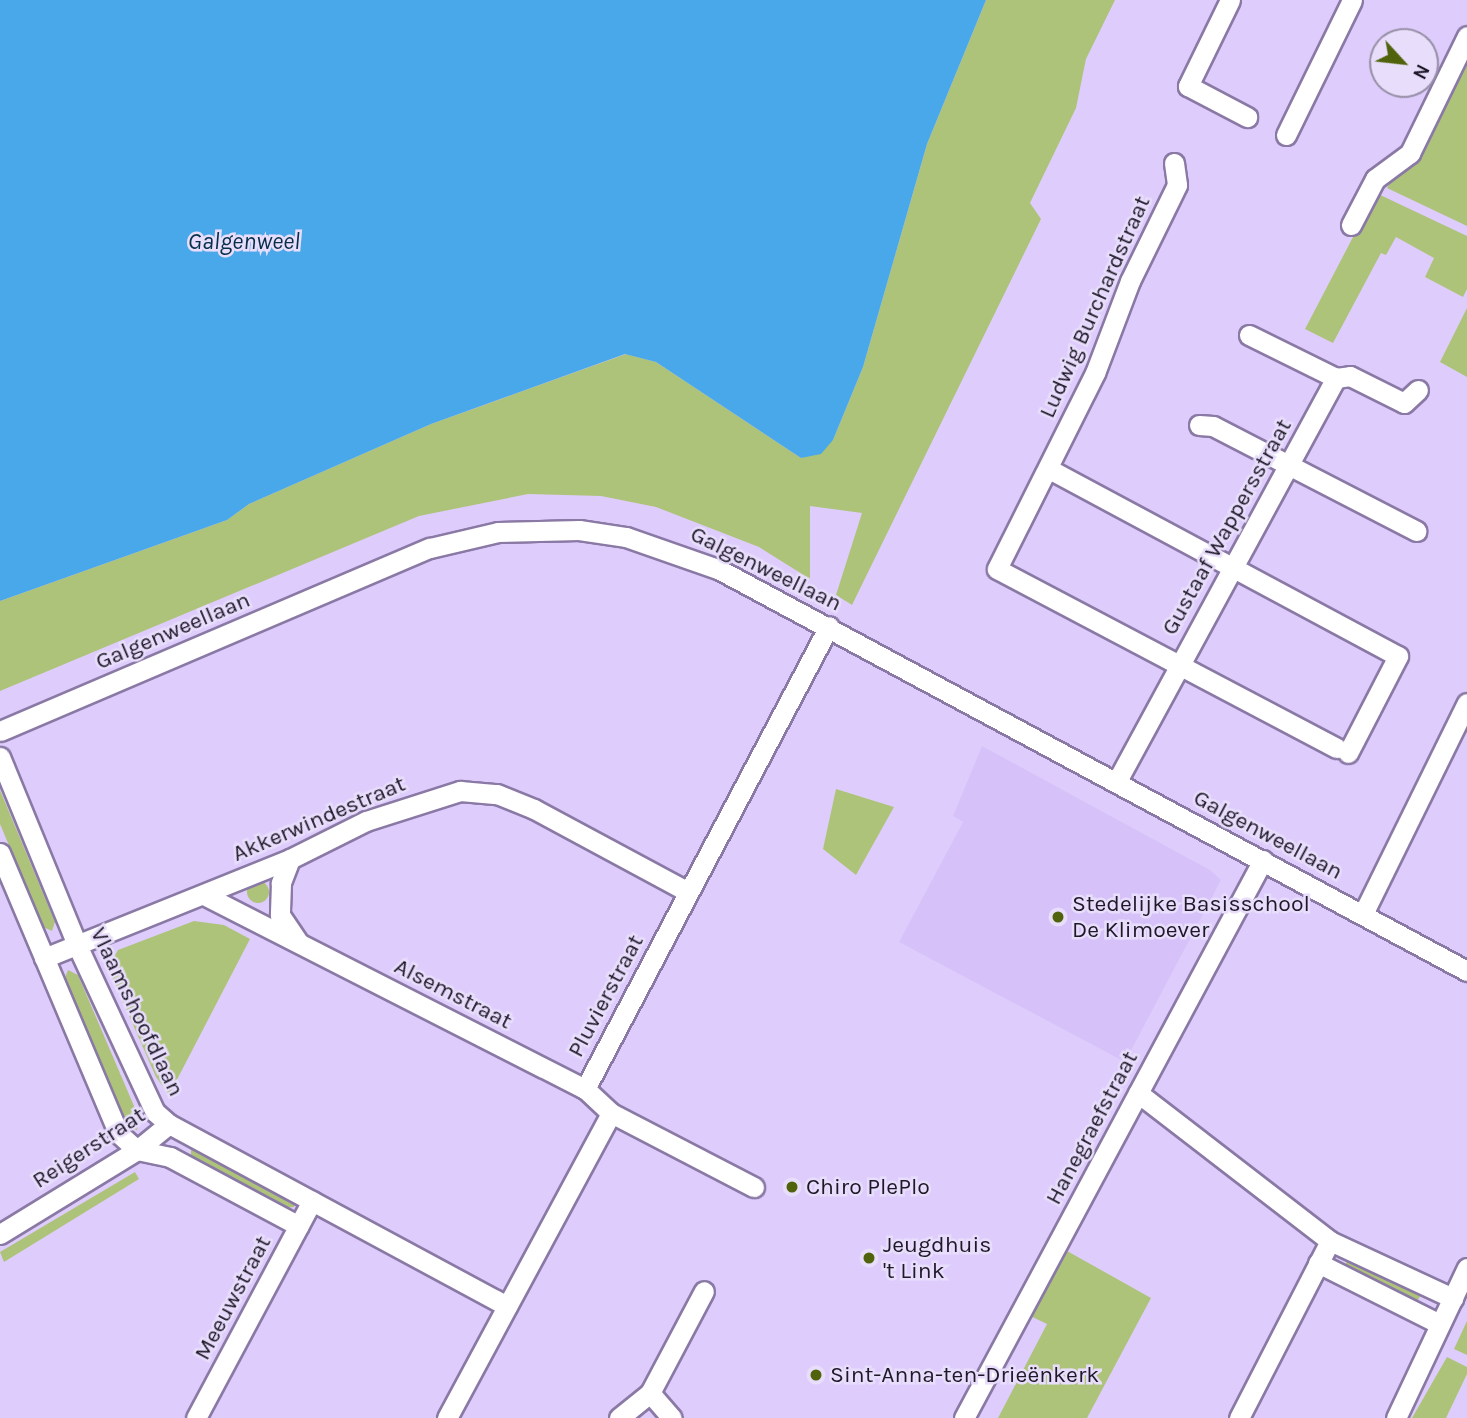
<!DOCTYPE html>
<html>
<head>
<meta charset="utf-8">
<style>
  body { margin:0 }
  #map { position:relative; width:1467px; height:1418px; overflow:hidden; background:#decdfc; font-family:Karla,sans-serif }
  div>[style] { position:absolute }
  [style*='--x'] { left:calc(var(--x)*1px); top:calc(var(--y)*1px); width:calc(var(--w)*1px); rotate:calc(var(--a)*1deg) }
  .built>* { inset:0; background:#d6c2f8 }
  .green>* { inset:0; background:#aec37a; transform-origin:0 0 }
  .round { border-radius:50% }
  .water>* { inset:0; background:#48a8e9 }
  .roads { filter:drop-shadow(2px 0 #8a79a5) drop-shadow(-2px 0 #8a79a5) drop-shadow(0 2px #8a79a5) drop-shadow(0 -2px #8a79a5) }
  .minor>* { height:19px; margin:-9.5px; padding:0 9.5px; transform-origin:9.5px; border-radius:9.5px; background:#fff }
  .dots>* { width:19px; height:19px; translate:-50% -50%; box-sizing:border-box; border:4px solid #e8defb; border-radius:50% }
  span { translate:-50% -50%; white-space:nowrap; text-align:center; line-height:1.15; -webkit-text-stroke:5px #e8defb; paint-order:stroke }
  .street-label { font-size:23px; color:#1e1829 }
  .poi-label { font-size:23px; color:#1e1829 }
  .left { translate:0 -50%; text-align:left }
  .water-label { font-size:24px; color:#06304a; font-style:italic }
  .north { position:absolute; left:1369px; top:28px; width:70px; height:70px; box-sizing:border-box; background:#e8defb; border:2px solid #978fa7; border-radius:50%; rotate:117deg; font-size:19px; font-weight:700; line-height:28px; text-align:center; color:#1e1829 }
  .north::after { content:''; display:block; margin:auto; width:24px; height:32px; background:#50630c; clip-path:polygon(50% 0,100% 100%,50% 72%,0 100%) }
</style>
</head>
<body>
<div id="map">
  <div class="built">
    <i style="clip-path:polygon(982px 746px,1210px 870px,1221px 880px,1125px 1062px,899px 942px,963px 822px,953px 816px)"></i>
  </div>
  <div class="green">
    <i style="clip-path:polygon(986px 0,1115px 0,1086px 59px,1076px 108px,1030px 203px,1041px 219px,852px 605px,836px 595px,862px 513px,810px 506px,810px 579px,759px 547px,656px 507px,601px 496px,528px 494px,419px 516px,0 691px,0 601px,227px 520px,249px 504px,431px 424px,626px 354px,656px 362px,801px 458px,833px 440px,863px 367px,927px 144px)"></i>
    <i style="clip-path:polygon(1467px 46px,1467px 226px,1387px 188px)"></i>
    <i style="clip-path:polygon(1376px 193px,1467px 236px,1467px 289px,1463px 297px,1425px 277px,1434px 258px,1396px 237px,1386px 255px,1381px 253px,1333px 343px,1305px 329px)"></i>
    <i style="clip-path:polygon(1467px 308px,1467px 377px,1440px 362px)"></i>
    <i style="clip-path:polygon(836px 789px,894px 807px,856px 875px,823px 849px)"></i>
    <i style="clip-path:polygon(0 790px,55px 922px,52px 931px,43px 927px,0 824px)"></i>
    <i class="round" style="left:247px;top:881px;width:22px;height:22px"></i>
    <i style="clip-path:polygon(194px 921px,224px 925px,250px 939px,169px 1095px,156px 1077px,108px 968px,118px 950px)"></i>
    <i style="clip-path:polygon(68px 970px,78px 975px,140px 1120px,137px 1130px,126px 1127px,64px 980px)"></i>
    <i style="clip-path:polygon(191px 1148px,295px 1203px,294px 1207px,286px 1208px,191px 1158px)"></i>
    <i style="clip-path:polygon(135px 1172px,139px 1179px,4px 1262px,0 1252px)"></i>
    <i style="clip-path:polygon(1060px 1247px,1151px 1298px,1087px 1418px,998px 1418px,1047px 1324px,1026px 1314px)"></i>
    <i style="left:1349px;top:1257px;width:81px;height:10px;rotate:26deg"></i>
    <i style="clip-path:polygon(1467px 1321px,1467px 1355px,1454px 1349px)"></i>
    <i style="clip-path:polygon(1447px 1357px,1467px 1367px,1467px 1374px,1446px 1418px,1412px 1418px)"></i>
  </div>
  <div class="water">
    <i style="clip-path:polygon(0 0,986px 0,927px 144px,863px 367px,833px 440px,821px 454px,801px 458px,656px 362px,625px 354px,431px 424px,249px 504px,227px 520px,0 601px)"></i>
  </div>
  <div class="roads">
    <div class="minor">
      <i style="--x:1230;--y:0;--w:96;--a:116"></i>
      <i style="--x:1188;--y:86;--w:67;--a:27.7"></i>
      <i style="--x:1286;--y:135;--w:150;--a:-63.9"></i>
      <i style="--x:1174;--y:163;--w:22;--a:82"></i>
      <i style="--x:1177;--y:185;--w:107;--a:116.1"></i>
      <i style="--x:1130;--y:281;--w:98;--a:110.8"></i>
      <i style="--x:1095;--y:373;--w:219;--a:116.6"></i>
      <i style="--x:997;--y:569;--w:384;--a:27.8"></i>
      <i style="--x:1351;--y:225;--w:52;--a:-62.4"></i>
      <i style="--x:1375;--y:179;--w:44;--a:-36.6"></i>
      <i style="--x:1410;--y:153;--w:130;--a:-64"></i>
      <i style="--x:1249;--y:335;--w:97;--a:26.3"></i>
      <i style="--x:1199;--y:425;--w:14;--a:4"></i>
      <i style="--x:1213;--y:426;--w:229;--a:27.3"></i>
      <i style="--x:1049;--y:469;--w:396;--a:28.2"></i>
      <i style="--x:1398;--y:656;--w:109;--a:117.3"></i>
      <i style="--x:0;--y:731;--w:467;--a:-23.1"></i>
      <i style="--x:430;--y:548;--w:70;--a:-13.2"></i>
      <i style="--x:498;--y:532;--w:81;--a:-1.4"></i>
      <i style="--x:579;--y:530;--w:48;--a:8.5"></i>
      <i style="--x:626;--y:537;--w:100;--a:19.3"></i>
      <i style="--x:720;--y:570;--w:848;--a:28.23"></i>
      <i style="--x:0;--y:757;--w:203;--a:67.7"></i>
      <i style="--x:77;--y:945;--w:184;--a:65"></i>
      <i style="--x:155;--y:1112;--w:18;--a:41"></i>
      <i style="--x:169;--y:1124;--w:384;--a:28.3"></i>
      <i style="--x:1117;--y:781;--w:459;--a:-61.5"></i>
      <i style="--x:1336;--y:378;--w:14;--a:-8"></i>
      <i style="--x:1350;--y:376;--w:60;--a:26.6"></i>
      <i style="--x:1404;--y:403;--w:19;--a:-43"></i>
      <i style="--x:0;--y:853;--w:304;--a:67.1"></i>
      <i style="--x:118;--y:1133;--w:25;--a:42"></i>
      <i style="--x:137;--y:1150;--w:34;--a:12"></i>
      <i style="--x:170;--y:1157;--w:146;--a:28.1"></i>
      <i style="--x:290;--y:859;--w:26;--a:111"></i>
      <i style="--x:281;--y:883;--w:32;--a:92"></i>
      <i style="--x:280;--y:915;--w:32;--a:56"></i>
      <i style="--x:204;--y:895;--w:428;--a:27"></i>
      <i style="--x:1363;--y:914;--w:235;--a:-63.8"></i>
      <i style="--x:44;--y:958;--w:265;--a:-21.9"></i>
      <i style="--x:290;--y:859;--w:85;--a:-26.6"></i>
      <i style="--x:366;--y:821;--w:99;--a:-17.7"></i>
      <i style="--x:460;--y:791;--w:37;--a:5"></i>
      <i style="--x:497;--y:794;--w:40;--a:22"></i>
      <i style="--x:534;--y:809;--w:175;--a:28.3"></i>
      <i style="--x:1138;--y:1093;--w:242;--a:37.6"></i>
      <i style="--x:1330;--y:1241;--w:136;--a:24.9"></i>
      <i style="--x:611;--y:1113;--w:161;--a:27.4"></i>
      <i style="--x:0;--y:1234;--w:161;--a:-31.5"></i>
      <i style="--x:137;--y:1150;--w:41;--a:-39.1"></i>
      <i style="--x:1318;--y:1263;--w:136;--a:26.6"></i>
      <i style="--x:650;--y:1393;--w:33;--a:49"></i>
      <i style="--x:196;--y:1418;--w:246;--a:-61.9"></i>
      <i style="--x:447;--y:1418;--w:346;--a:-61.7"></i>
      <i style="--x:611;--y:1113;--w:35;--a:-137"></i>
      <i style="--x:585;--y:1089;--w:523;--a:-62.21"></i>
      <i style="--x:619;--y:1418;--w:40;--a:-39"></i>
      <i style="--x:650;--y:1393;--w:115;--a:-62.1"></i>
      <i style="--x:964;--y:1418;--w:633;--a:-61.82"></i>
      <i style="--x:1239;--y:1418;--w:199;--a:-62.8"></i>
      <i style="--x:1396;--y:1418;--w:166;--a:-64.7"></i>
    </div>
  </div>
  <div class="dots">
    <i style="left:1058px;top:917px;background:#50630c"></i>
    <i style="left:792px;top:1187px;background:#50630c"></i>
    <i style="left:869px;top:1258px;background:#50630c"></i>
    <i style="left:816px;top:1375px;background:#50630c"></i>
  </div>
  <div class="street-label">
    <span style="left:1095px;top:307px;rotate:-66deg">Ludwig Burchardstraat</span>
    <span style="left:1227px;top:527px;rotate:-61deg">Gustaaf Wappersstraat</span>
    <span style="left:766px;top:569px;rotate:26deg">Galgenweellaan</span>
    <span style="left:173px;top:631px;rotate:-23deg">Galgenweellaan</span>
    <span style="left:319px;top:819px;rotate:-23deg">Akkerwindestraat</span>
    <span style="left:1268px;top:835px;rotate:28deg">Galgenweellaan</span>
    <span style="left:453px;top:994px;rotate:27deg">Alsemstraat</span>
    <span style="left:606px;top:996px;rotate:-62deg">Pluvierstraat</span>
    <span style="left:137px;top:1012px;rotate:64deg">Vlaamshoofdlaan</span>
    <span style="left:1092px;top:1128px;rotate:-62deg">Hanegraefstraat</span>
    <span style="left:89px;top:1148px;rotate:-33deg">Reigerstraat</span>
    <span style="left:233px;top:1298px;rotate:-62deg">Meeuwstraat</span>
  </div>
  <div class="poi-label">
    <span class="left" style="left:1072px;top:917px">Stedelijke Basisschool<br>De Klimoever</span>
    <span class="left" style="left:806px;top:1187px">Chiro PlePlo</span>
    <span class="left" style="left:883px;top:1258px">Jeugdhuis<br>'t Link</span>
    <span class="left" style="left:830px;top:1375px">Sint-Anna-ten-Drieënkerk</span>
  </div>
  <div class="water-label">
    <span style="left:244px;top:242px">Galgenweel</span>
  </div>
  <div class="north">N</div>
</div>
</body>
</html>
